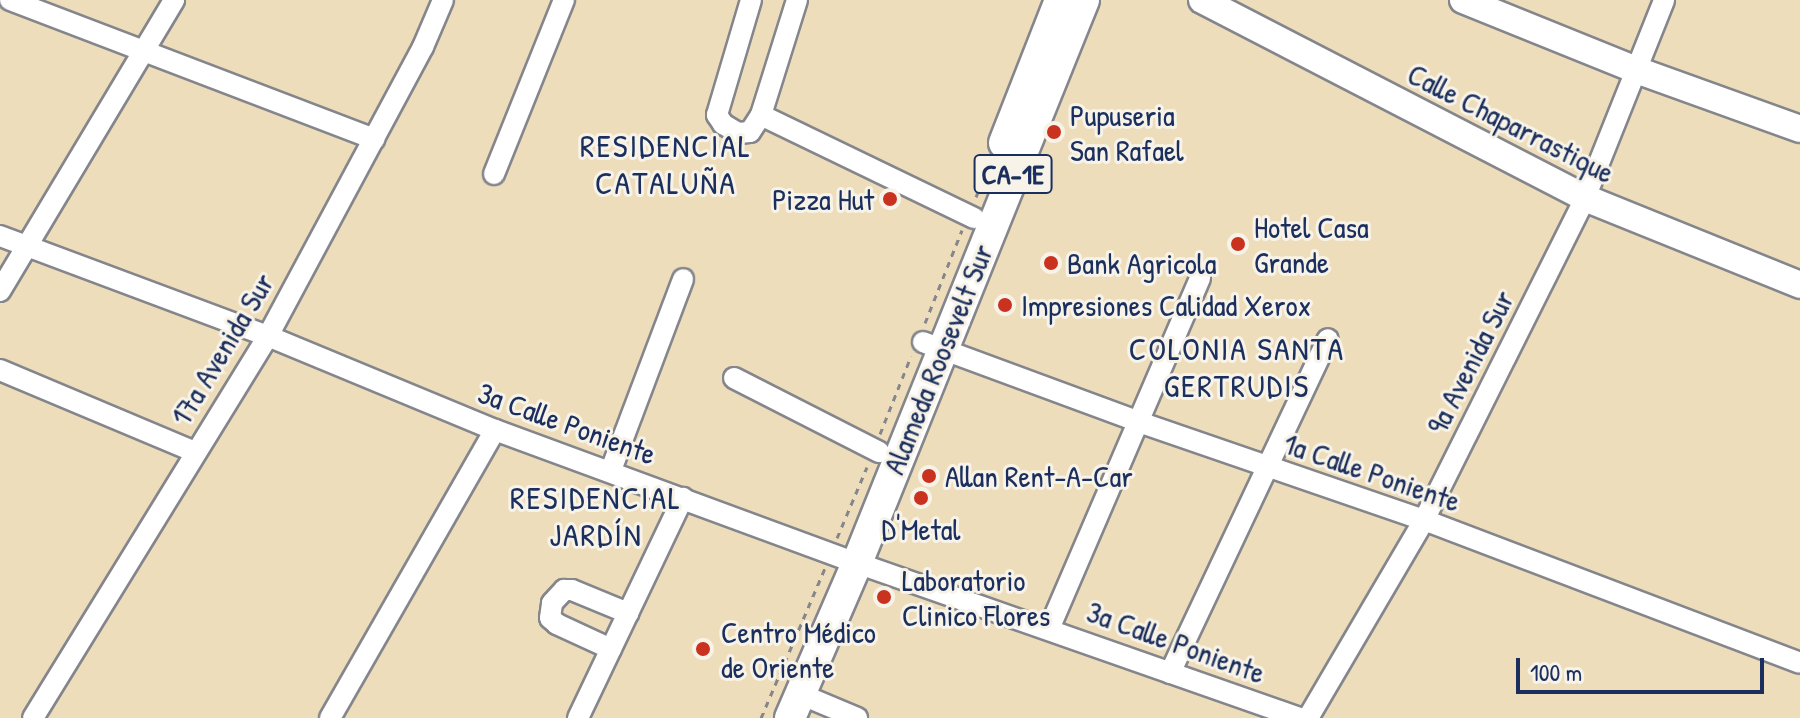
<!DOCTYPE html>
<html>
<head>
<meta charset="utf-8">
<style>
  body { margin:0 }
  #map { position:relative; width:1800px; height:718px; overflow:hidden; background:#edb; font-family:"Patrick Hand",sans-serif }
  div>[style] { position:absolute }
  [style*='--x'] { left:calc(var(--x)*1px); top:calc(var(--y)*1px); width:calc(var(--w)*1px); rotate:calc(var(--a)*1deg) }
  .path>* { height:3px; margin-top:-1.5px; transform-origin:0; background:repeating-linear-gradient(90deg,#84868c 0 6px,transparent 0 12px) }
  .roads { filter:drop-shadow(2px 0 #84868c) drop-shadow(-2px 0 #84868c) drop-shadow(0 2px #84868c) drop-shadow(0 -2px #84868c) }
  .minor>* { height:20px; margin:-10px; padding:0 10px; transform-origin:10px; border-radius:10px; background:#fff }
  .major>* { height:26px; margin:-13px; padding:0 13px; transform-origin:13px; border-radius:13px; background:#fff }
  .highway>* { height:30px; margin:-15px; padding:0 15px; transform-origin:15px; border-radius:15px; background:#fff }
  .dots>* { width:22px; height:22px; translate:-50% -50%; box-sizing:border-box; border:4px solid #f7f3e8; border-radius:50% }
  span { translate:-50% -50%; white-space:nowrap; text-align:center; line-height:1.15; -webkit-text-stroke:6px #f7f3e8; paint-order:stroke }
  .shield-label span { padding:2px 6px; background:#f7f3e8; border:2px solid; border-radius:6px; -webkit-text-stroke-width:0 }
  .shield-label { font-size:28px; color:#1b2f5e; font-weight:700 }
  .poi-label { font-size:30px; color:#1b2f5e }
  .left { translate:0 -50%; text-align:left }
  .right { translate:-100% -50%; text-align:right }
  .street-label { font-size:30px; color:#1b2f5e }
  .neighbourhood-label { font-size:32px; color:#1b2f5e; letter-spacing:2px }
  .scale { position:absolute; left:1516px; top:658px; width:248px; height:36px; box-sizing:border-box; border:4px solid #1b2f5e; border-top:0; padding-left:10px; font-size:24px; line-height:28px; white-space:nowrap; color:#1b2f5e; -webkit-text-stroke:6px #f7f3e8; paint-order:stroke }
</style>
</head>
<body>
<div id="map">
  <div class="path">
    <i style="--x:976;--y:197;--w:41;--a:-68.5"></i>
    <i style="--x:925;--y:323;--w:100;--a:-68.3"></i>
    <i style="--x:880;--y:434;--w:84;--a:-68.3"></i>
    <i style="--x:837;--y:538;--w:77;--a:-67.1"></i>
    <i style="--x:761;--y:718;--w:163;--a:-66.9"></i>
  </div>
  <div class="roads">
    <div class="minor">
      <i style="--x:10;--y:0;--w:390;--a:20.9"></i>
      <i style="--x:751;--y:0;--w:120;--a:106.5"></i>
      <i style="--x:717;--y:115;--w:11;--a:56"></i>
      <i style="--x:723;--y:124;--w:17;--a:31"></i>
      <i style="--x:738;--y:133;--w:12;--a:-5"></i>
      <i style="--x:750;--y:132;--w:20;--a:-57"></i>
      <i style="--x:797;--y:0;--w:121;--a:107.4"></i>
      <i style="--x:761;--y:115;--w:237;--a:25.8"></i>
      <i style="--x:494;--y:174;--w:188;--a:-68.1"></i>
      <i style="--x:0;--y:236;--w:286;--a:20.5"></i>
      <i style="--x:268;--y:336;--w:246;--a:22.5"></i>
      <i style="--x:495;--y:430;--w:386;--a:20.2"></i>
      <i style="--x:857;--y:563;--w:468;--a:19.3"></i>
      <i style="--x:0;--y:291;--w:339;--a:-59.1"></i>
      <i style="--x:923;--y:342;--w:227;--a:20.3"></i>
      <i style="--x:1136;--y:421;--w:305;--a:19"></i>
      <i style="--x:1424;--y:520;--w:402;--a:20.8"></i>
      <i style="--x:0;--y:370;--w:212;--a:22.8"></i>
      <i style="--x:734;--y:378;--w:163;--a:27"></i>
      <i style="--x:611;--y:470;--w:204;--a:-69.3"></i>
      <i style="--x:1049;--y:629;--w:382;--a:-66.7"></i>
      <i style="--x:611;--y:649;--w:60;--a:-155.2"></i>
      <i style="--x:557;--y:624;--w:9;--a:-139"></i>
      <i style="--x:550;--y:618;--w:15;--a:-82"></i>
      <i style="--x:552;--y:603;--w:18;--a:-47"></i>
      <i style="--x:564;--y:590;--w:8;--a:0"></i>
      <i style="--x:572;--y:590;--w:61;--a:22.3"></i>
      <i style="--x:1170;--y:673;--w:369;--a:-64.7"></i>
      <i style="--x:800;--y:694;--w:62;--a:22.8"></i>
      <i style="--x:33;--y:718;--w:448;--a:-58.4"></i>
      <i style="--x:268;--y:336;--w:328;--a:-61.8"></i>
      <i style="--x:423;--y:47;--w:51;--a:-66.9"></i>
      <i style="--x:330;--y:718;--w:332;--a:-60.2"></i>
      <i style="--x:578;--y:718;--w:244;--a:-64.5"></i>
      <i style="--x:1308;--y:718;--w:229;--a:-59.6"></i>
      <i style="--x:1424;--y:520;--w:360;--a:-63.4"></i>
      <i style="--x:1585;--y:198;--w:213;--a:-68.2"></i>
    </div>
    <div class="major">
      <i style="--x:1202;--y:0;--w:431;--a:27.3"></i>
      <i style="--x:1585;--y:198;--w:232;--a:22"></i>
      <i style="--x:1463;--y:0;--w:187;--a:22"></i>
      <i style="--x:1636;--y:70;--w:174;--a:19.8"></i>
    </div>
    <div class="highway">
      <i style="--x:1004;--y:143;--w:154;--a:-68.6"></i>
      <i style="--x:790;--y:718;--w:169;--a:-66.6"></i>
      <i style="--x:857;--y:563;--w:607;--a:-68.04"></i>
    </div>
  </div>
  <div class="dots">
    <i style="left:1054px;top:132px;background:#c8321e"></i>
    <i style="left:890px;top:199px;background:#c8321e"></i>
    <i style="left:1238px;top:244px;background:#c8321e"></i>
    <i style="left:1051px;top:263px;background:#c8321e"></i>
    <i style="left:1005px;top:305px;background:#c8321e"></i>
    <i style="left:929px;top:476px;background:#c8321e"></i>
    <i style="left:921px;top:498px;background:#c8321e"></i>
    <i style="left:884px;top:597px;background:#c8321e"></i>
    <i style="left:703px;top:649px;background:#c8321e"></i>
  </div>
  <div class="shield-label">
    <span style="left:1013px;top:174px">CA-1E</span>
  </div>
  <div class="poi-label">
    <span class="left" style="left:1070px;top:132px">Pupuseria<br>San Rafael</span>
    <span class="right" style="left:874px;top:199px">Pizza Hut</span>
    <span class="left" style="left:1254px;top:244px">Hotel Casa<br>Grande</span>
    <span class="left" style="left:1067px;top:263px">Bank Agricola</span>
    <span class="left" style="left:1021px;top:305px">Impresiones Calidad Xerox</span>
    <span class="left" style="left:945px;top:476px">Allan Rent-A-Car</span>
    <span style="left:921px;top:529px">D'Metal</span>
    <span class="left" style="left:902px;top:597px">Laboratorio<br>Clinico Flores</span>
    <span class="left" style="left:721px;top:649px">Centro Médico<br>de Oriente</span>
  </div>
  <div class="street-label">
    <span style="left:1511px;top:123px;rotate:27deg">Calle Chaparrastique</span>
    <span style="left:222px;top:349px;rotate:-59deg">17a Avenida Sur</span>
    <span style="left:938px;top:359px;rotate:-68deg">Alameda Roosevelt Sur</span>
    <span style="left:1470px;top:362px;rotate:-63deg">9a Avenida Sur</span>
    <span style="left:567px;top:423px;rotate:20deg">3a Calle Poniente</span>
    <span style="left:1372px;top:472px;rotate:19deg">1a Calle Poniente</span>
    <span style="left:1176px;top:642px;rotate:20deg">3a Calle Poniente</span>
  </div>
  <div class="neighbourhood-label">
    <span style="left:666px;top:165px">RESIDENCIAL<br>CATALUÑA</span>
    <span style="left:1237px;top:368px">COLONIA SANTA<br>GERTRUDIS</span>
    <span style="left:596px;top:517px">RESIDENCIAL<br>JARDÍN</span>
  </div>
  <div class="scale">100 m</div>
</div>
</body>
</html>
